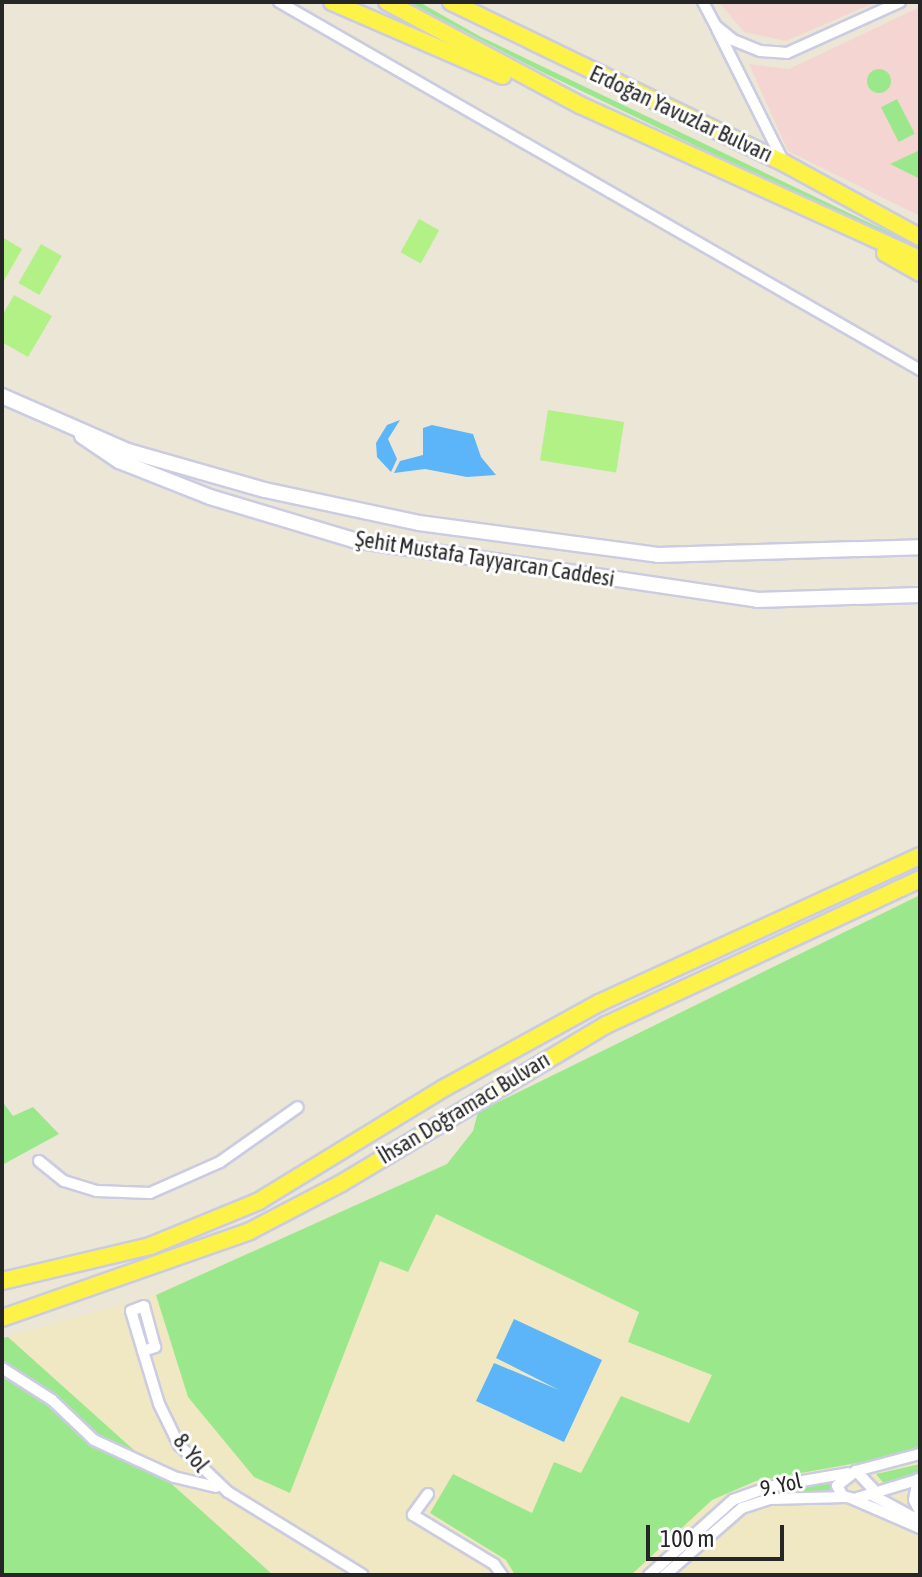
<!DOCTYPE html>
<html>
<head>
<meta charset="utf-8">
<style>
  body { margin:0 }
  #map { position:relative; width:922px; height:1577px; overflow:hidden; background:#ebe6d6; font-family:"Asap Condensed",sans-serif }
  div>[style] { position:absolute }
  [style*='--x'] { left:calc(var(--x)*1px); top:calc(var(--y)*1px); width:calc(var(--w)*1px); rotate:calc(var(--a)*1deg) }
  .education>* { inset:0; background:#efe8c2 }
  .medical>* { inset:0; background:#f4d5d1 }
  .green>* { inset:0; background:#9be88c; transform-origin:0 0 }
  .round { border-radius:50% }
  .pitch>* { inset:0; background:#b1f186; transform-origin:0 0 }
  .water>* { inset:0; background:#5cb5f9 }
  .roads { filter:drop-shadow(2px 0 #cbcbe2) drop-shadow(-2px 0 #cbcbe2) drop-shadow(0 2px #cbcbe2) drop-shadow(0 -2px #cbcbe2) }
  .minor>* { height:10px; margin:-5px; padding:0 5px; transform-origin:5px; border-radius:5px; background:#fff }
  .secondary>* { height:14px; margin:-7px; padding:0 7px; transform-origin:7px; border-radius:7px; background:#fff }
  .primary>* { height:16px; margin:-8px; padding:0 8px; transform-origin:8px; border-radius:8px; background:#fdf248 }
  span { translate:-50% -50%; white-space:nowrap; text-align:center; line-height:1.15; -webkit-text-stroke:6px #fff; paint-order:stroke }
  .street-label { font-size:22px; color:#262626 }
  .frame { position:absolute; inset:0; border:4px solid #262626; pointer-events:none }
  .scale { position:absolute; left:646px; top:1525px; width:138px; height:36px; box-sizing:border-box; border:4px solid #262626; border-top:0; padding-left:10px; font-size:24px; line-height:28px; white-space:nowrap; color:#262626; -webkit-text-stroke:6px #fff; paint-order:stroke }
</style>
</head>
<body>
<div id="map">
  <div class="education">
    <i style="clip-path:polygon(920px 895px,920px 1575px,2px 1575px,2px 1338px,156px 1295px,447px 1164px,473px 1131px,478px 1112px)"></i>
  </div>
  <div class="medical">
    <i style="clip-path:polygon(719px 2px,876px 2px,786px 41px,744px 32px)"></i>
    <i style="clip-path:polygon(920px 7px,920px 216px,788px 151px,749px 64px,789px 69px)"></i>
  </div>
  <div class="green">
    <i style="clip-path:polygon(409px 2px,419px 2px,481px 37px,918px 246px,920px 254px,538px 70px)"></i>
    <i class="round" style="left:867px;top:69px;width:24px;height:24px"></i>
    <i style="left:897px;top:99px;width:39px;height:18px;rotate:63deg"></i>
    <i style="clip-path:polygon(920px 150px,920px 179px,890px 164px)"></i>
    <i style="clip-path:polygon(920px 895px,920px 1446px,907px 1454px,756px 1481px,712px 1500px,631px 1575px,515px 1575px,506px 1560px,430px 1513px,453px 1474px,532px 1513px,554px 1462px,581px 1473px,621px 1396px,689px 1423px,712px 1375px,628px 1342px,639px 1312px,436px 1214px,408px 1272px,380px 1261px,290px 1493px,254px 1477px,188px 1397px,156px 1295px,447px 1164px,473px 1131px,478px 1112px)"></i>
    <i style="clip-path:polygon(2px 1101px,13px 1116px,33px 1107px,59px 1134px,2px 1165px)"></i>
    <i style="clip-path:polygon(8px 1337px,273px 1575px,2px 1575px,2px 1338px)"></i>
    <i style="clip-path:polygon(920px 1464px,920px 1474px,886px 1486px,876px 1474px)"></i>
    <i style="clip-path:polygon(831px 1482px,833px 1492px,780px 1493px,748px 1502px,729px 1512px,662px 1572px,712px 1525px,740px 1503px,768px 1493px)"></i>
  </div>
  <div class="pitch">
    <i style="left:419px;top:219px;width:23px;height:38px;rotate:29deg"></i>
    <i style="clip-path:polygon(2px 237px,22px 249px,2px 284px)"></i>
    <i style="left:41px;top:244px;width:24px;height:45px;rotate:30deg"></i>
    <i style="clip-path:polygon(14px 295px,52px 316px,28px 357px,2px 342px,2px 316px)"></i>
    <i style="left:548px;top:410px;width:77px;height:51px;rotate:9deg"></i>
  </div>
  <div class="water">
    <i style="clip-path:polygon(400px 420px,388px 439px,397px 459px,391px 472px,377px 457px,376px 443px,387px 425px)"></i>
    <i style="clip-path:polygon(432px 425px,473px 434px,481px 457px,496px 475px,467px 477px,425px 469px,394px 473px,400px 461px,423px 455px,423px 428px)"></i>
    <i style="clip-path:polygon(514px 1319px,602px 1360px,564px 1442px,476px 1401px,494px 1363px,559px 1390px,496px 1358px)"></i>
  </div>
  <div class="roads">
    <div class="minor">
      <i style="--x:279;--y:2;--w:739;--a:29.86"></i>
      <i style="--x:703;--y:2;--w:27;--a:62"></i>
      <i style="--x:716;--y:26;--w:22;--a:39"></i>
      <i style="--x:733;--y:40;--w:29;--a:22"></i>
      <i style="--x:760;--y:51;--w:27;--a:4"></i>
      <i style="--x:787;--y:53;--w:124;--a:-24.3"></i>
      <i style="--x:717;--y:29;--w:148;--a:63.4"></i>
      <i style="--x:39;--y:1161;--w:32;--a:39"></i>
      <i style="--x:64;--y:1181;--w:34;--a:17"></i>
      <i style="--x:97;--y:1191;--w:53;--a:2.2"></i>
      <i style="--x:150;--y:1193;--w:77;--a:-23.9"></i>
      <i style="--x:220;--y:1162;--w:95;--a:-35.2"></i>
      <i style="--x:143;--y:1351;--w:13;--a:-18"></i>
      <i style="--x:155;--y:1347;--w:42;--a:-105"></i>
      <i style="--x:144;--y:1306;--w:14;--a:159"></i>
      <i style="--x:131;--y:1311;--w:42;--a:73.3"></i>
      <i style="--x:143;--y:1351;--w:55;--a:73.2"></i>
      <i style="--x:159;--y:1404;--w:46;--a:64"></i>
      <i style="--x:179;--y:1445;--w:68;--a:43.8"></i>
      <i style="--x:228;--y:1492;--w:158;--a:31.6"></i>
      <i style="--x:2;--y:1368;--w:59;--a:32.6"></i>
      <i style="--x:52;--y:1400;--w:58;--a:43.6"></i>
      <i style="--x:94;--y:1440;--w:88;--a:24.8"></i>
      <i style="--x:174;--y:1477;--w:43;--a:13.4"></i>
      <i style="--x:856;--y:1471;--w:66;--a:-14.9"></i>
      <i style="--x:918;--y:1479;--w:21;--a:101"></i>
      <i style="--x:914;--y:1500;--w:13;--a:63"></i>
      <i style="--x:873;--y:1489;--w:25;--a:-133"></i>
      <i style="--x:856;--y:1471;--w:24;--a:142"></i>
      <i style="--x:837;--y:1486;--w:12;--a:59"></i>
      <i style="--x:843;--y:1496;--w:11;--a:15"></i>
      <i style="--x:854;--y:1499;--w:69;--a:-16.9"></i>
      <i style="--x:428;--y:1494;--w:26;--a:126"></i>
      <i style="--x:413;--y:1515;--w:95;--a:31.2"></i>
      <i style="--x:494;--y:1564;--w:14;--a:54"></i>
      <i style="--x:872;--y:1495;--w:55;--a:28.4"></i>
      <i style="--x:855;--y:1500;--w:71;--a:23.3"></i>
      <i style="--x:649;--y:1575;--w:113;--a:-41.8"></i>
      <i style="--x:733;--y:1500;--w:37;--a:-20"></i>
      <i style="--x:768;--y:1487;--w:81;--a:-9.9"></i>
      <i style="--x:665;--y:1575;--w:102;--a:-41"></i>
      <i style="--x:742;--y:1508;--w:29;--a:-18"></i>
      <i style="--x:770;--y:1499;--w:75;--a:-1.5"></i>
    </div>
    <div class="secondary">
      <i style="--x:2;--y:396;--w:137;--a:23.6"></i>
      <i style="--x:128;--y:451;--w:142;--a:15.9"></i>
      <i style="--x:265;--y:490;--w:157;--a:12.1"></i>
      <i style="--x:419;--y:523;--w:241;--a:7.6"></i>
      <i style="--x:658;--y:555;--w:262;--a:-1.7"></i>
      <i style="--x:82;--y:436;--w:45;--a:34"></i>
      <i style="--x:119;--y:461;--w:98;--a:21.6"></i>
      <i style="--x:210;--y:497;--w:149;--a:16.7"></i>
      <i style="--x:353;--y:540;--w:408;--a:8.4"></i>
      <i style="--x:757;--y:600;--w:163;--a:-1.8"></i>
    </div>
    <div class="primary">
      <i style="--x:332;--y:2;--w:186;--a:23.4"></i>
      <i style="--x:387;--y:2;--w:219;--a:28.1"></i>
      <i style="--x:580;--y:105;--w:373;--a:24.4"></i>
      <i style="--x:451;--y:2;--w:370;--a:25.8"></i>
      <i style="--x:784;--y:163;--w:155;--a:28.6"></i>
      <i style="--x:885;--y:253;--w:40;--a:29.7"></i>
      <i style="--x:2;--y:1281;--w:152;--a:-13.3"></i>
      <i style="--x:150;--y:1246;--w:118;--a:-22.4"></i>
      <i style="--x:259;--y:1201;--w:219;--a:-31.4"></i>
      <i style="--x:446;--y:1087;--w:175;--a:-28.8"></i>
      <i style="--x:599;--y:1003;--w:353;--a:-24.6"></i>
      <i style="--x:2;--y:1318;--w:263;--a:-19.3"></i>
      <i style="--x:250;--y:1231;--w:102;--a:-27.6"></i>
      <i style="--x:340;--y:1184;--w:310;--a:-30.9"></i>
      <i style="--x:606;--y:1025;--w:346;--a:-24.9"></i>
    </div>
  </div>
  <div class="street-label">
    <span style="left:681px;top:114px;rotate:25deg">Erdoğan Yavuzlar Bulvarı</span>
    <span style="left:485px;top:559px;rotate:9deg">Şehit Mustafa Tayyarcan Caddesi</span>
    <span style="left:464px;top:1108px;rotate:-31deg">İhsan Doğramacı Bulvarı</span>
    <span style="left:191px;top:1453px;rotate:51deg">8. Yol</span>
    <span style="left:781px;top:1485px;rotate:-12deg">9. Yol</span>
  </div>
  <div class="frame"></div>
  <div class="scale">100 m</div>
</div>
</body>
</html>
